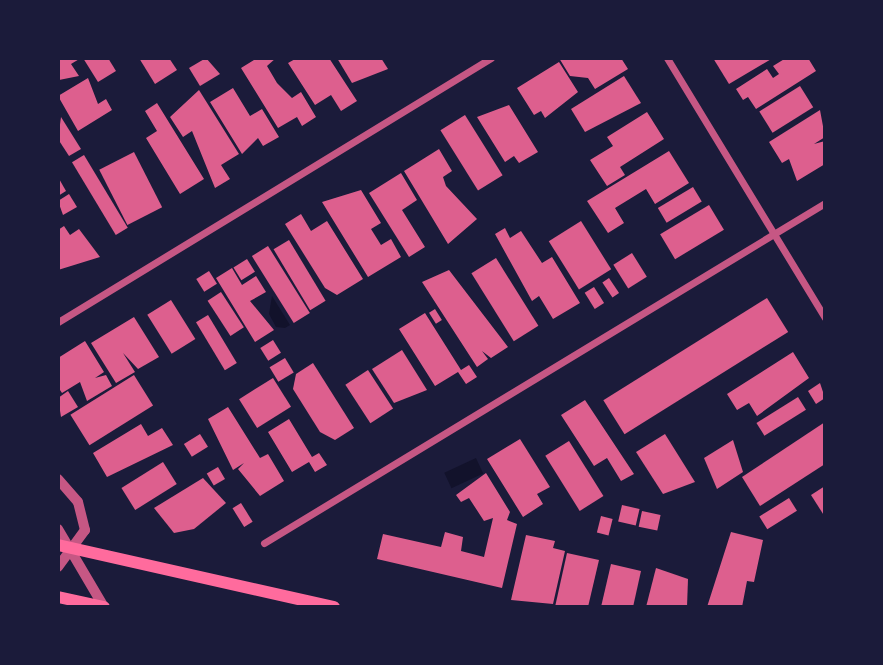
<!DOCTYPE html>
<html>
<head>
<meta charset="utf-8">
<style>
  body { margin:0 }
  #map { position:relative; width:883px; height:665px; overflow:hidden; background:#1b1b3a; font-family:Figtree,sans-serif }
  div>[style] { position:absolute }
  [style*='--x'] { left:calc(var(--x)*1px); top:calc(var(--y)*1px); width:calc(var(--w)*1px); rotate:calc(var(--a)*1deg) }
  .water>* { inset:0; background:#12122b; transform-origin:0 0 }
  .building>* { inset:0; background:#dd5f8e; transform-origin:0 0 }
  .minor>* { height:7px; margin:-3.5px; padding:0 3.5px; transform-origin:3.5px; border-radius:3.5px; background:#c65784 }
  .tertiary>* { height:10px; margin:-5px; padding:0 5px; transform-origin:5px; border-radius:5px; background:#c65784 }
  .primary>* { height:12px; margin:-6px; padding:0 6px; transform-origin:6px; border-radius:6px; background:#ff6b9d }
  span { translate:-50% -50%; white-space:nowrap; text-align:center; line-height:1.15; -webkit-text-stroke:5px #1b1b3a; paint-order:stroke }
  .frame { position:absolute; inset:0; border:60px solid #1b1b3a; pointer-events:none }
</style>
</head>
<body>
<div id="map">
  <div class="water">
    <i style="clip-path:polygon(272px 296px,290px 325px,285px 328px,276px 327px,269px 314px)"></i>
    <i style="left:476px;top:458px;width:17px;height:35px;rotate:65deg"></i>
  </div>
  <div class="building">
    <i style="clip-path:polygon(58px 58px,81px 58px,71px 64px,79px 76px,59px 80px)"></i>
    <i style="clip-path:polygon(83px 58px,108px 58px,116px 71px,98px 82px)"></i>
    <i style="clip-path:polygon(139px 58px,169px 58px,177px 70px,155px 84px)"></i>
    <i style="clip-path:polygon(206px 58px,220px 74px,200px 86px,189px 68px)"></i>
    <i style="clip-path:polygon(257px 58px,276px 58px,267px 66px,277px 83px,292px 98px,301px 92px,316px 117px,302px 126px,297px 117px,278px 128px,241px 68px)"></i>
    <i style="clip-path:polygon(297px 58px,329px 58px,357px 101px,341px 111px,331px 95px,315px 105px,288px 63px)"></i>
    <i style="clip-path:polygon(337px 58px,381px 58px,388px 69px,352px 83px)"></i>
    <i style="clip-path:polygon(559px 58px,621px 58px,628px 69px,595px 89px,588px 78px,570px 76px)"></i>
    <i style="clip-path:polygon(713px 58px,773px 58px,729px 84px)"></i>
    <i style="clip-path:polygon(786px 58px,808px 58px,816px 71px,756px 109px,748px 97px,743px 100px,736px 89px,767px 69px,773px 78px,779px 74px,773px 66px)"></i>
    <i style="clip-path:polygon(559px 62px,578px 92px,545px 118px,541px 111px,534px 115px,517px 88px)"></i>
    <i style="clip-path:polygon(624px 76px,641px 103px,585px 132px,571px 109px)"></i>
    <i style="clip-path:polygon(88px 78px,98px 104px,106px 99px,112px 110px,78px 131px,58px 96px)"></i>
    <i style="left:800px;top:86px;width:25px;height:48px;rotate:58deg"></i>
    <i style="clip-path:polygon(233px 88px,250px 116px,262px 109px,279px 137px,263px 146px,258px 138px,242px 154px,210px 102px)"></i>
    <i style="clip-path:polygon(199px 90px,239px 154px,221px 165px,230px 179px,215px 188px,192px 131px,183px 137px,170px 117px)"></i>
    <i style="clip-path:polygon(157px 103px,204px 179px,180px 194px,146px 138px,157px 131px,145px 111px)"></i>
    <i style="clip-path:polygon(509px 105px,538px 152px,519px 163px,514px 156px,505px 162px,477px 117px)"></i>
    <i style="clip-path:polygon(820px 110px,825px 137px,814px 144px,825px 141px,825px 164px,797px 181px,789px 159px,782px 163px,769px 142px)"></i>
    <i style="clip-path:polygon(647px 112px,664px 139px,620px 167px,625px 175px,607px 186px,590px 160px,613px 146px,607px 137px)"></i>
    <i style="left:465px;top:115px;width:71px;height:29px;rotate:58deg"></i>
    <i style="clip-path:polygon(61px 117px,81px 149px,69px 156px,58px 139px)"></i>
    <i style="clip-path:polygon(439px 149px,452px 171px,443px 177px,446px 186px,477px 219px,448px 244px,404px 171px)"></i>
    <i style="clip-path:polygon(669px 151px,689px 183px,655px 204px,646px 189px,615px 208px,624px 223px,608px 233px,587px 201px)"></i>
    <i style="left:134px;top:152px;width:62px;height:39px;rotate:63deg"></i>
    <i style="left:84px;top:155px;width:85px;height:14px;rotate:59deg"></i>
    <i style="clip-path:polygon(401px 173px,417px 200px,402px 210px,425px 247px,409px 257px,369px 193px)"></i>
    <i style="clip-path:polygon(58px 177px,66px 191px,58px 196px)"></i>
    <i style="left:693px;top:187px;width:17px;height:41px;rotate:59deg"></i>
    <i style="clip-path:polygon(361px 190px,381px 223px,371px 229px,381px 245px,391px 239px,401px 257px,368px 277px,322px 202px)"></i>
    <i style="clip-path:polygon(69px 194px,77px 207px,63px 215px,58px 201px)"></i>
    <i style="left:709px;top:205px;width:29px;height:57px;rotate:59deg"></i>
    <i style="clip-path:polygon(301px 214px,311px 231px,327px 221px,363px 279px,337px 295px,325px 288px,285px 224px)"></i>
    <i style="left:581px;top:221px;width:57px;height:38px;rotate:58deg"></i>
    <i style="clip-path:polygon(64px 226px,70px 235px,79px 229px,100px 257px,58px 270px,58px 230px)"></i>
    <i style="clip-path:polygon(505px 228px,510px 238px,521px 231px,542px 263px,552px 257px,580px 303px,553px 319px,539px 296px,532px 301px,495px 234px)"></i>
    <i style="left:289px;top:240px;width:71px;height:18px;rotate:59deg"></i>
    <i style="left:268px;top:246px;width:79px;height:19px;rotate:58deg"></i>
    <i style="left:632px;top:253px;width:28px;height:22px;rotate:58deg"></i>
    <i style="left:496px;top:258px;width:80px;height:29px;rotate:58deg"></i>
    <i style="left:247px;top:259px;width:15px;height:16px;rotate:58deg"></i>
    <i style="clip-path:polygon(232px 268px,242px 285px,256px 276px,266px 292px,250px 301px,274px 330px,255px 342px,216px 278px)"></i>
    <i style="clip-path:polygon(449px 270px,508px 347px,491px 358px,482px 351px,488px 359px,477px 367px,422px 282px)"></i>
    <i style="left:209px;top:271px;width:15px;height:15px;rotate:58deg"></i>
    <i style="left:609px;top:278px;width:18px;height:8px;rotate:56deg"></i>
    <i style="left:594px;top:287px;width:19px;height:11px;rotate:58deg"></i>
    <i style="left:221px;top:292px;width:42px;height:16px;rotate:57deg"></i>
    <i style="left:767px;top:298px;width:40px;height:193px;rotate:58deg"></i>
    <i style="left:171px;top:300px;width:46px;height:28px;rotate:58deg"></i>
    <i style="left:435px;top:309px;width:13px;height:7px;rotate:58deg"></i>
    <i style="clip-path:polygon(425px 313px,461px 370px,469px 365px,477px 377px,466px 384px,458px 372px,435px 386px,399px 329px)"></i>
    <i style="left:208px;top:315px;width:56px;height:14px;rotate:59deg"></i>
    <i style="clip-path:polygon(134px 317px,159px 357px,138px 369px,123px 353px,135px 372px,116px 383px,91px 343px)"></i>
    <i style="left:273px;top:340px;width:15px;height:15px;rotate:58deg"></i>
    <i style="clip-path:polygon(85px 341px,104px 372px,95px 378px,106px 375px,112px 386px,87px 401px,80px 382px,62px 393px,58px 387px,58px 358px)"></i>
    <i style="clip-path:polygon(402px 350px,427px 390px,394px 403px,372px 369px)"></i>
    <i style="clip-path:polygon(793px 352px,809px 378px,757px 416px,749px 403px,737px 410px,727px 394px)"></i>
    <i style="left:285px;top:358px;width:17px;height:18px;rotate:59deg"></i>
    <i style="clip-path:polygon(313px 363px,354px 428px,335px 440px,320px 432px,293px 389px,296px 374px)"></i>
    <i style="left:368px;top:370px;width:46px;height:27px;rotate:57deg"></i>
    <i style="left:134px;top:375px;width:36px;height:75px;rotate:58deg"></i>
    <i style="left:273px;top:378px;width:34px;height:40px;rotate:58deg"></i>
    <i style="clip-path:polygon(820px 383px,825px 398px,816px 404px,808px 391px)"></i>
    <i style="clip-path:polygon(68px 391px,78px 407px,61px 417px,58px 398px)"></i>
    <i style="left:798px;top:397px;width:15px;height:49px;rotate:58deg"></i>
    <i style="clip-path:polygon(585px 400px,634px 474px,621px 481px,607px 458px,594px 466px,561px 415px)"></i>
    <i style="clip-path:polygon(228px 407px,260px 458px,268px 454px,284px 481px,260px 496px,238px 469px,244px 463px,233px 470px,208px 419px)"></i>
    <i style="clip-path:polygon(289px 419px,312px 457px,319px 453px,327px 465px,315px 472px,309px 462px,292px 472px,268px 432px)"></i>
    <i style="clip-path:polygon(825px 422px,825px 464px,760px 506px,742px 477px)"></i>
    <i style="clip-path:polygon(141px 424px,148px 436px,162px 428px,173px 445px,107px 477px,93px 453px)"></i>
    <i style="left:200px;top:434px;width:15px;height:19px;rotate:58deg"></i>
    <i style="clip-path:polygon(665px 434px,695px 482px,663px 494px,636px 452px)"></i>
    <i style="clip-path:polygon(520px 439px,550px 487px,537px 494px,543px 504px,523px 517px,487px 459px)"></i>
    <i style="clip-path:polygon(733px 440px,743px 472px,717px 489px,704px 458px)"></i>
    <i style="left:569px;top:441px;width:65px;height:28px;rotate:58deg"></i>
    <i style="left:163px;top:462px;width:26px;height:49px;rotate:58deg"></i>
    <i style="left:218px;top:467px;width:14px;height:13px;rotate:60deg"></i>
    <i style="clip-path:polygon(486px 473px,510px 512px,507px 520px,517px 524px,502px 588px,377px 559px,383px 534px,441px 547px,445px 532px,463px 537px,461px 551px,484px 557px,493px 518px,484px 521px,469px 498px,461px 502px,456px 495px)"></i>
    <i style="clip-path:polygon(203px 478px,226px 503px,194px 529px,174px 533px,154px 508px)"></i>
    <i style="clip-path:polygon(825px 486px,825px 517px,811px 495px)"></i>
    <i style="left:789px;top:498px;width:15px;height:35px;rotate:58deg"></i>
    <i style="left:241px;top:503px;width:22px;height:10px;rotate:58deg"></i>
    <i style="left:622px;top:505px;width:18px;height:17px;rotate:13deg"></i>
    <i style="left:642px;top:511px;width:19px;height:16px;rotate:12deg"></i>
    <i style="left:601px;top:516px;width:12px;height:17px;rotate:14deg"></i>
    <i style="clip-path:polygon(731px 532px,763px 540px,754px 582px,747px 581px,742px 607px,707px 607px)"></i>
    <i style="clip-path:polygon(526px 535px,555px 541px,553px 548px,565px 551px,553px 604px,511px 600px)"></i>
    <i style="clip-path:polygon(567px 553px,599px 560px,588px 607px,555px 607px)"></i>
    <i style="clip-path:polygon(611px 564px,641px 571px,633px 607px,601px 607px)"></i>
    <i style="clip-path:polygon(656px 568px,688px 579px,687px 607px,646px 607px)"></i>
  </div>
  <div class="minor">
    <i style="--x:667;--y:58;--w:304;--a:58.7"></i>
    <i style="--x:58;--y:322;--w:507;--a:-31.37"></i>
    <i style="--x:264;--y:543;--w:656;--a:-31.22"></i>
  </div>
  <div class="tertiary">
    <i style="--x:58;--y:479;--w:30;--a:49"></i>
    <i style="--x:78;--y:502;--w:29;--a:76"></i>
    <i style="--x:85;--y:530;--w:46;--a:126.1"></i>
    <i style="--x:58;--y:529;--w:91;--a:59.5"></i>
  </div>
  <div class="primary">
    <i style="--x:58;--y:545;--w:283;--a:12.7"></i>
    <i style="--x:58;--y:597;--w:47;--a:12.3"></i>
  </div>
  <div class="frame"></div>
</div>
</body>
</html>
